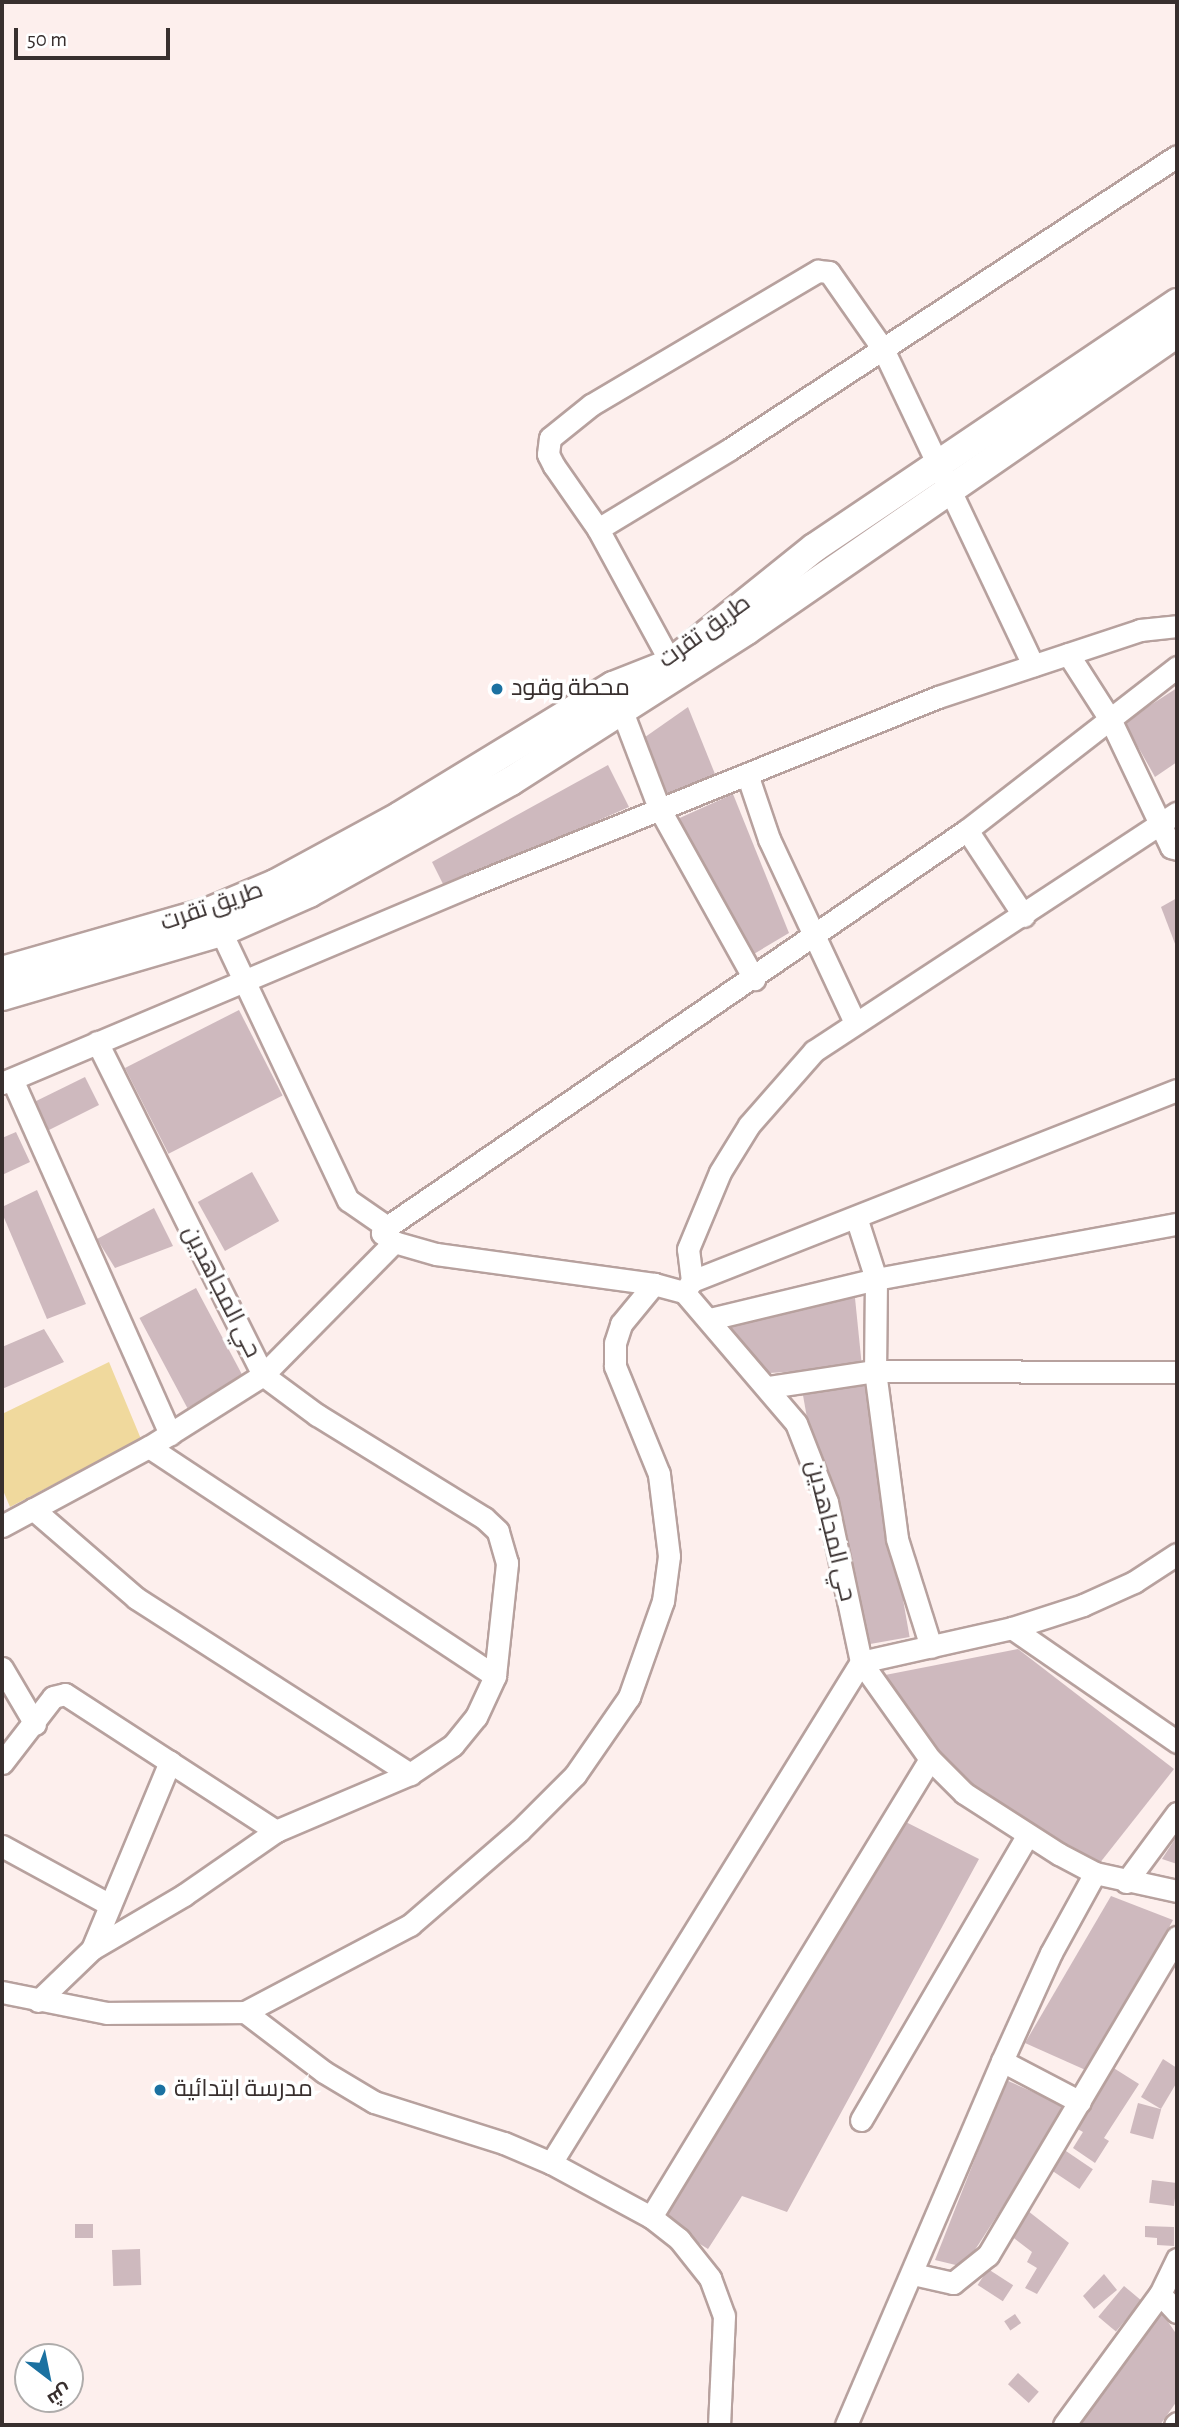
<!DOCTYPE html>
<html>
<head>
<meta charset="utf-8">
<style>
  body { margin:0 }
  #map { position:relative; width:1179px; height:2427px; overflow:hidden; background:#fdefed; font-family:"Alegreya Sans",Cairo,sans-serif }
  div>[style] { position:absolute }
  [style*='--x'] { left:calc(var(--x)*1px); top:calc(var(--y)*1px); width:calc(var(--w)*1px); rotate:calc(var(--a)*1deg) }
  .green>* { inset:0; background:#f0d99d }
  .building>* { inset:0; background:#ceb9be; transform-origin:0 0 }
  .roads { filter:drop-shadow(2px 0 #b7a19e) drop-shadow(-2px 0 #b7a19e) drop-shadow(0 2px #b7a19e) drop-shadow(0 -2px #b7a19e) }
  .minor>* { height:21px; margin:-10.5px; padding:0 10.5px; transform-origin:10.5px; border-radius:10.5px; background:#fff }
  .major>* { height:28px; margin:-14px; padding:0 14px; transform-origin:14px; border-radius:14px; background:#fff }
  .dots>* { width:19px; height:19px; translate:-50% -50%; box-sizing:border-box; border:4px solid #fff; border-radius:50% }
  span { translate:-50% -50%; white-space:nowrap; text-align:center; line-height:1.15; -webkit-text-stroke:7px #fff; paint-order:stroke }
  .street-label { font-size:24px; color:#382f2e }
  .poi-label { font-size:24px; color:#382f2e }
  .left { translate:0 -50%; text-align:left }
  .frame { position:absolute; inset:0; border:4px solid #382f2e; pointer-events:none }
  .north { position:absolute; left:14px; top:2343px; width:70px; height:70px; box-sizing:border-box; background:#fff; border:2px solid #afacab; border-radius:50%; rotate:148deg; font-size:19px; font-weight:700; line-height:28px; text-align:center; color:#382f2e }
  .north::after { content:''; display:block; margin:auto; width:24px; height:32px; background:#1b71a1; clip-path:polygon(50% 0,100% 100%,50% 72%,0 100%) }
  .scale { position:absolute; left:14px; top:28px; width:156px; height:32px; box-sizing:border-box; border:4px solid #382f2e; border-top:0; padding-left:9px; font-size:21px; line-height:24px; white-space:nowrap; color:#382f2e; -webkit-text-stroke:5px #fff; paint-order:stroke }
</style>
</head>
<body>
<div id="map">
  <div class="green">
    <i style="clip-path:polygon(109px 1362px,141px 1439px,10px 1507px,2px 1488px,2px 1414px)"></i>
  </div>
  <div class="building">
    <i style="clip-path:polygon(1177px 688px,1177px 762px,1155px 777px,1124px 722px)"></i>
    <i style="clip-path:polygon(688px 707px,715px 774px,660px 798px,638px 742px)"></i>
    <i style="clip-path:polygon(608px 765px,629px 807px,445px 888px,432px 862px)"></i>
    <i style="clip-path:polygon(733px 794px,789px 933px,742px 961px,673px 821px)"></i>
    <i style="clip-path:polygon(1177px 898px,1177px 949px,1161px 907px)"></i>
    <i style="left:239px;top:1010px;width:96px;height:128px;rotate:63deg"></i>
    <i style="clip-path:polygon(85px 1077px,99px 1105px,47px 1131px,24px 1107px)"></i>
    <i style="clip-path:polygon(16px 1132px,30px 1162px,2px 1175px,2px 1138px)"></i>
    <i style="left:252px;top:1172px;width:56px;height:62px;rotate:61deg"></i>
    <i style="clip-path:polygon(37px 1190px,86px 1304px,47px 1319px,2px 1213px,2px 1207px)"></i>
    <i style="clip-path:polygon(154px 1208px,173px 1246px,115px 1268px,97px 1239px)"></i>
    <i style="left:196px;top:1288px;width:102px;height:64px;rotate:62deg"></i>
    <i style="clip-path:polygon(855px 1298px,862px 1367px,755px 1374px,703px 1322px)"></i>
    <i style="clip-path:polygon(44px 1329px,64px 1362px,2px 1389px,2px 1347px)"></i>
    <i style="left:865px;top:1384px;width:257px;height:63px;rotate:80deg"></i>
    <i style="clip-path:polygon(1018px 1649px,1174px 1769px,1099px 1864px,935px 1762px,875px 1677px)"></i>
    <i style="clip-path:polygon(892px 1815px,979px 1859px,787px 2212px,742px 2196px,708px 2249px,652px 2214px)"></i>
    <i style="clip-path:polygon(1177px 1836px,1177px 1864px,1162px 1859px)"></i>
    <i style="clip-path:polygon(1111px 1896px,1173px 1920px,1090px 2072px,1025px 2043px)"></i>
    <i style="clip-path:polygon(1163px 2059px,1177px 2068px,1177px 2082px,1161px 2109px,1141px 2097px)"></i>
    <i style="clip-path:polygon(1112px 2067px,1139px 2084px,1104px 2138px,1109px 2141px,1095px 2163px,1073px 2148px,1083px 2132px,1074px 2127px)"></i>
    <i style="clip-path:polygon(1006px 2080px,1067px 2107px,964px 2267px,935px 2260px)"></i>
    <i style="left:1138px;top:2103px;width:24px;height:31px;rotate:15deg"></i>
    <i style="left:1063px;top:2149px;width:36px;height:24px;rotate:34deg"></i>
    <i style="left:1152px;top:2180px;width:25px;height:23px;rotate:7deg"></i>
    <i style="clip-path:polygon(1028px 2211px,1069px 2243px,1037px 2294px,1025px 2288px,1037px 2268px,1027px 2262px,1032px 2252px,1010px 2235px)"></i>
    <i style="left:75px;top:2224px;width:18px;height:14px"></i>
    <i style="clip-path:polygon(1145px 2226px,1174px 2227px,1174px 2246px,1157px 2245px,1157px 2238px,1145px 2237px)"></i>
    <i style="left:140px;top:2249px;width:36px;height:28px;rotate:88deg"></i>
    <i style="left:988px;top:2269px;width:30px;height:19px;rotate:33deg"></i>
    <i style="clip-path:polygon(1104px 2274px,1117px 2290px,1094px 2309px,1083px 2296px)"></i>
    <i style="left:1124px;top:2286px;width:23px;height:40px;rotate:40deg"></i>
    <i style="clip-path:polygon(1162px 2313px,1177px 2335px,1177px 2401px,1160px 2425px,1077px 2425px)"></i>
    <i style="left:1015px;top:2314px;width:11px;height:13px;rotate:56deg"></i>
    <i style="left:1018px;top:2373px;width:28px;height:15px;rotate:42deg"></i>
  </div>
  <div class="roads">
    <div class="minor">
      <i style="--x:598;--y:529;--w:77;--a:-124.9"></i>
      <i style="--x:554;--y:466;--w:13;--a:-117"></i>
      <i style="--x:548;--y:454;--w:16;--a:-83"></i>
      <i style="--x:550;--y:438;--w:53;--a:-38.8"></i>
      <i style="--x:591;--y:405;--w:264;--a:-30.6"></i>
      <i style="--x:818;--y:271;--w:11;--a:5"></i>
      <i style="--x:829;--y:272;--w:94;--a:55"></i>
      <i style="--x:883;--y:349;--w:350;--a:64.6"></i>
      <i style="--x:1068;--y:654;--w:80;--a:57.3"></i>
      <i style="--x:1111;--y:721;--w:140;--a:64.5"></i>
      <i style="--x:1171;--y:847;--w:6;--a:18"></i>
      <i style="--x:671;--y:663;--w:153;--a:-118.6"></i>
      <i style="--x:598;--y:529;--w:154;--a:-31.2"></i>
      <i style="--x:730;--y:449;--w:534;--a:-33.24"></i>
      <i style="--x:617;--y:698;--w:118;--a:69.1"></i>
      <i style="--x:659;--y:808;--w:196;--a:60.9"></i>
      <i style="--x:747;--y:774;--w:69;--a:71.3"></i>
      <i style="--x:769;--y:839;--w:203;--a:64.9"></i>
      <i style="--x:967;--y:830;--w:103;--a:56.5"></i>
      <i style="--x:215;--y:919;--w:311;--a:64.7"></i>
      <i style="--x:348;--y:1200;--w:47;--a:34.7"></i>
      <i style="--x:12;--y:1079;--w:389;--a:66"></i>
      <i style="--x:2;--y:1083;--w:507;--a:-22.87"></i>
      <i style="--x:469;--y:886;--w:506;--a:-21.95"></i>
      <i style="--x:938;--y:697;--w:213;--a:-18.3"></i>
      <i style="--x:1140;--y:630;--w:37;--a:-6"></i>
      <i style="--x:856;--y:1217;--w:65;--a:72.1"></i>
      <i style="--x:876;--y:1279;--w:92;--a:90.6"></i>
      <i style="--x:875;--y:1371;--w:169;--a:82.5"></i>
      <i style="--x:897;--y:1539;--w:113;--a:72.5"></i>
      <i style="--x:387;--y:1227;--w:8;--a:130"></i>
      <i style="--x:382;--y:1233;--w:15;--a:37"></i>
      <i style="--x:394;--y:1242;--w:44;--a:15.9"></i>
      <i style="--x:436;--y:1254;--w:220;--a:7.8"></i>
      <i style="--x:654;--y:1284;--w:31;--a:15"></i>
      <i style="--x:684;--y:1292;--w:172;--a:49.5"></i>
      <i style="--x:796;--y:1423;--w:85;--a:68.6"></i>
      <i style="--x:827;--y:1502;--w:164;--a:78"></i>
      <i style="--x:861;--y:1662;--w:119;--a:54.6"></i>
      <i style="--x:930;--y:1759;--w:48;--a:45"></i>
      <i style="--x:964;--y:1793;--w:113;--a:32.7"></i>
      <i style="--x:1059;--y:1854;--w:41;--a:27.8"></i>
      <i style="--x:1095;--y:1873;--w:84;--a:12.4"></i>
      <i style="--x:387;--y:1227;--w:703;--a:-34.39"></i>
      <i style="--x:967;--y:830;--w:266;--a:-37.8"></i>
      <i style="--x:692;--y:1281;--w:32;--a:-97"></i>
      <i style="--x:688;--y:1249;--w:83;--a:-67.4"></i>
      <i style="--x:720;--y:1172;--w:55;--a:-58.3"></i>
      <i style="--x:749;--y:1125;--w:98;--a:-48.7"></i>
      <i style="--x:814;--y:1051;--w:434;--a:-33.3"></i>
      <i style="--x:685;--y:1291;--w:12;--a:-55"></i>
      <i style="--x:692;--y:1281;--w:521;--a:-21.5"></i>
      <i style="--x:710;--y:1319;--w:171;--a:-13.5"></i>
      <i style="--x:876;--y:1279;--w:306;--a:-10.4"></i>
      <i style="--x:769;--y:1387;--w:107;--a:-8.6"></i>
      <i style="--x:875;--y:1371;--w:302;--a:0.2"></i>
      <i style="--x:149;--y:1447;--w:415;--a:33.5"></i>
      <i style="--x:33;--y:1509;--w:136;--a:40.8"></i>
      <i style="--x:136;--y:1598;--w:326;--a:32.7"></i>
      <i style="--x:2;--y:1526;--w:167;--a:-28.3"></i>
      <i style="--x:149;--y:1447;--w:135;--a:-32.3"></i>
      <i style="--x:263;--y:1375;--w:187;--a:-45.4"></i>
      <i style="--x:1012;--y:1628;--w:201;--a:34.6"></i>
      <i style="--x:2;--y:1668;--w:65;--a:59.5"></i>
      <i style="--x:2;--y:1763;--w:83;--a:-52.3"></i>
      <i style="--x:53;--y:1697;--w:12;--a:-14"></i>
      <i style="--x:65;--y:1694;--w:252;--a:33"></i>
      <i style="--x:2;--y:1846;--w:123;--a:28.6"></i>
      <i style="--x:1126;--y:1882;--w:86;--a:-53.5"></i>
      <i style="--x:92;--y:1949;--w:203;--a:-67.4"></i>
      <i style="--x:2;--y:1992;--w:107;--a:11.3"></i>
      <i style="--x:107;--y:2013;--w:138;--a:-0.4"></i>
      <i style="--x:245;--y:2012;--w:187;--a:-27.8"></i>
      <i style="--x:410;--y:1925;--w:144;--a:-40.8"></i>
      <i style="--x:519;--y:1831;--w:79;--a:-45"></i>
      <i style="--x:575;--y:1775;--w:95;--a:-55.3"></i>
      <i style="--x:629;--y:1697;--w:102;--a:-70.5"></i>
      <i style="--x:663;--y:1601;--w:45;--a:-82.4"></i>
      <i style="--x:669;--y:1556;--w:83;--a:-97"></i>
      <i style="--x:659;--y:1474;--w:117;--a:-112.2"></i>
      <i style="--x:615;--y:1366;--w:23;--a:-90"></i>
      <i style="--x:615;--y:1343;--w:20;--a:-72"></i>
      <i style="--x:621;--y:1324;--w:52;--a:-50.5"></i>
      <i style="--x:38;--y:2001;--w:75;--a:-43.9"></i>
      <i style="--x:92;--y:1949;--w:107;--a:-30.4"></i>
      <i style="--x:184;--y:1895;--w:112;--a:-34.8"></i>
      <i style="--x:276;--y:1831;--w:146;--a:-23"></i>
      <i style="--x:410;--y:1774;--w:52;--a:-34"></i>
      <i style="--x:453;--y:1745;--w:36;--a:-51"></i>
      <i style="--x:476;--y:1717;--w:45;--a:-65.1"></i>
      <i style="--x:495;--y:1676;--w:114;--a:-83.9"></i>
      <i style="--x:507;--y:1563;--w:33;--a:-106"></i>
      <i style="--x:498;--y:1531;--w:19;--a:-137"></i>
      <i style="--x:484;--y:1518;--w:196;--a:-148.3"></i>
      <i style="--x:317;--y:1415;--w:67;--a:-143.5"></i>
      <i style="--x:263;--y:1375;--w:372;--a:-116.5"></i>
      <i style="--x:245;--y:2012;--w:99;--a:37.2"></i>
      <i style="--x:324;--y:2072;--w:58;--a:31"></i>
      <i style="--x:374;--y:2102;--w:136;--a:17.5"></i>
      <i style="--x:504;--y:2143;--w:51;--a:23.1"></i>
      <i style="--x:551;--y:2163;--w:114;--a:28.4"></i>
      <i style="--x:651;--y:2217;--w:36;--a:38"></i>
      <i style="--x:679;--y:2239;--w:50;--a:51.5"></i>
      <i style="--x:710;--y:2278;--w:40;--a:69.8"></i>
      <i style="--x:724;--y:2316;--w:109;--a:92.6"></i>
      <i style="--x:1002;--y:2061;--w:88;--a:27.7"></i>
      <i style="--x:861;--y:2120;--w:329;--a:-59.7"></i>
      <i style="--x:551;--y:2163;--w:589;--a:-58.25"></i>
      <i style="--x:861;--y:1662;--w:155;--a:-12.7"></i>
      <i style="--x:1012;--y:1628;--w:75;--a:-17.9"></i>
      <i style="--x:1083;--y:1605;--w:56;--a:-24.3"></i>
      <i style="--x:1134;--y:1582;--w:51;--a:-33.1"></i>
      <i style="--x:651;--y:2217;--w:536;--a:-58.65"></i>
      <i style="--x:913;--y:2274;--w:41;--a:12.7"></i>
      <i style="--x:953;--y:2283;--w:45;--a:-38.7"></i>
      <i style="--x:988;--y:2255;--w:370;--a:-59.3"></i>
      <i style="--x:1160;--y:2294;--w:25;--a:47"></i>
      <i style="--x:846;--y:2425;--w:396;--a:-66.8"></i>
      <i style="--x:1002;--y:2061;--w:119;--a:-65.6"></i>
      <i style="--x:1051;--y:1953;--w:91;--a:-61.2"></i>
      <i style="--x:1064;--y:2425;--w:162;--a:-53.8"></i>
      <i style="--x:1160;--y:2294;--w:39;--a:-64"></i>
      <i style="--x:1175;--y:2425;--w:3;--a:-45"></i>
    </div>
    <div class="major">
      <i style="--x:2;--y:971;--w:217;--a:-16"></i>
      <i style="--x:211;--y:911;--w:69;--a:-22.9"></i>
      <i style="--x:275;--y:884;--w:142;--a:-28.5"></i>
      <i style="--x:400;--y:816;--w:250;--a:-31.4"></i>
      <i style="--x:613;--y:686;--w:62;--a:-21.6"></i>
      <i style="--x:671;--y:663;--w:184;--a:-38.8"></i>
      <i style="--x:814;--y:548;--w:438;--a:-34"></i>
      <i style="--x:2;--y:996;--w:228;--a:-16.3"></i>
      <i style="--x:221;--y:932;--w:96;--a:-23.9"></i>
      <i style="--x:309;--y:893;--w:231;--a:-29"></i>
      <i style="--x:511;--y:781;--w:280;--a:-32.6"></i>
      <i style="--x:747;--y:630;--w:523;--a:-34.63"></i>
    </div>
  </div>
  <div class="dots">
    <i style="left:497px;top:689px;background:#1b71a1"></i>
    <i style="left:160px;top:2090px;background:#1b71a1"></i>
  </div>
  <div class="street-label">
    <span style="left:705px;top:632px;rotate:-36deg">طريق تقرت</span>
    <span style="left:212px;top:907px;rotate:-19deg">طريق تقرت</span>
    <span style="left:221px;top:1292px;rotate:63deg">حي المجاهدين</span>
    <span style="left:830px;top:1531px;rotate:76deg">حي المجاهدين</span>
  </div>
  <div class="poi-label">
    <span class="left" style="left:511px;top:689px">محطة وقود</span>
    <span class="left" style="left:174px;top:2090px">مدرسة ابتدائية</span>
  </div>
  <div class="frame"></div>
  <div class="north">ش</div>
  <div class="scale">50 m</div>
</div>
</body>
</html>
